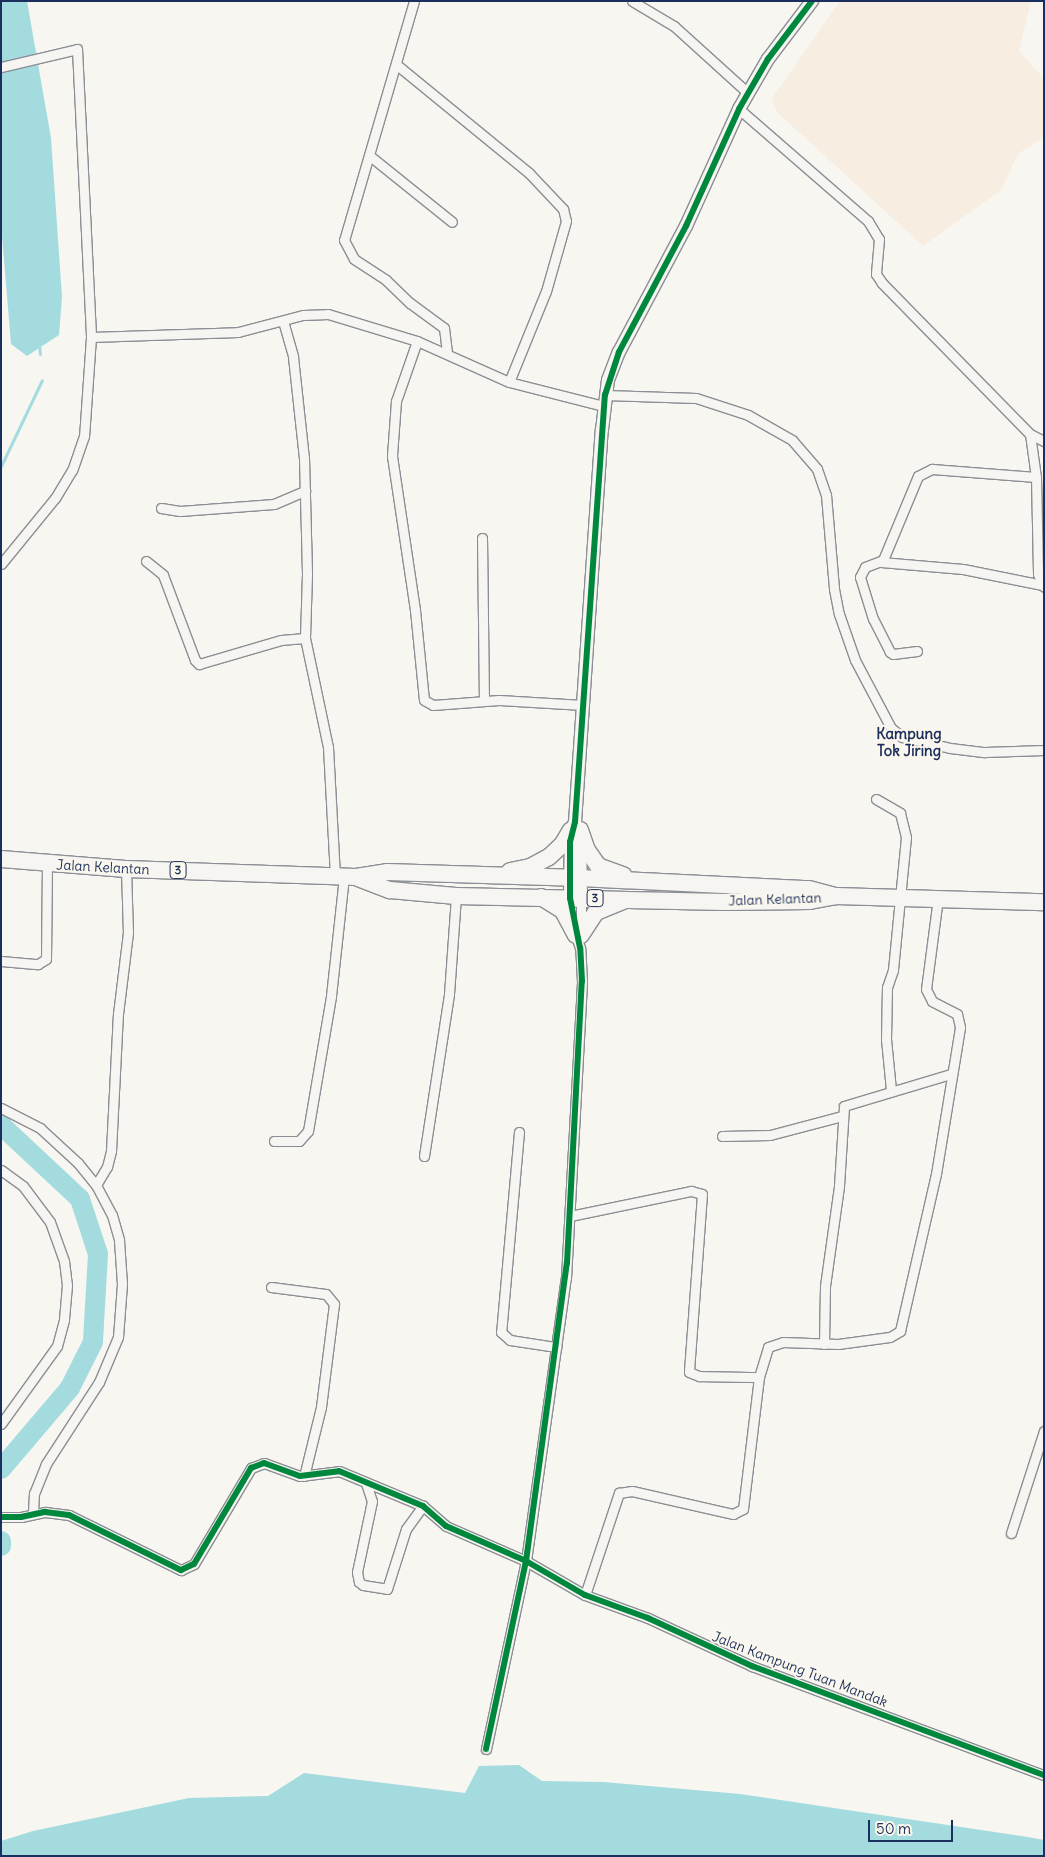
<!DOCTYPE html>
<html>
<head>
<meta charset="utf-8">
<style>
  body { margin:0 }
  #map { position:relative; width:1045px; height:1857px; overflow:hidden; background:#f8f6f0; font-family:Delius,sans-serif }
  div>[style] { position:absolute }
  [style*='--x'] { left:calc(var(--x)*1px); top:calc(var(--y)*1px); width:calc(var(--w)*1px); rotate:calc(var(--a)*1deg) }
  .built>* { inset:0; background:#f7ede1 }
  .water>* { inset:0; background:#a3dbdf }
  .stream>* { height:3px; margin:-1.5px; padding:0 1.5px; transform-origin:1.5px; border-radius:1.5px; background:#a3dbdf }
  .river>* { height:20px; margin:-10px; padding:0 10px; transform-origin:10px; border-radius:10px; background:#a3dbdf }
  .roads { filter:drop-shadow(1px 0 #8b8e94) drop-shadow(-1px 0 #8b8e94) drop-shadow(0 1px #8b8e94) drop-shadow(0 -1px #8b8e94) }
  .street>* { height:9px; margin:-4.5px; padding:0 4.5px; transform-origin:4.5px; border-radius:4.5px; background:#f6f5f1 }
  .secondary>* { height:12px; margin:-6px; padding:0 6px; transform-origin:6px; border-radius:6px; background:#f6f5f1 }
  .highway>* { height:16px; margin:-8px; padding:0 8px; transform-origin:8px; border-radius:8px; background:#f6f5f1 }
  .cycleway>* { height:6px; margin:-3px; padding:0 3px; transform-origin:3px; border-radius:3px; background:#00873e }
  span { translate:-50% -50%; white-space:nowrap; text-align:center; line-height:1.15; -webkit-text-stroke:4px #fbf7ec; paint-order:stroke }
  .shield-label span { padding:1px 4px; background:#fbf7ec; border:1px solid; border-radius:4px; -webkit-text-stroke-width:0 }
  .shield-label { font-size:12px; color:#1b2f5e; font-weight:700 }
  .street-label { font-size:14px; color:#1b2f5e }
  .neighbourhood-label { font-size:15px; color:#1b2f5e; font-weight:700 }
  .frame { position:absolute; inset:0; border:2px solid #1b2f5e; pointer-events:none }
  .scale { position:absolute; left:868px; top:1820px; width:85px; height:22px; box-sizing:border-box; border:2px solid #1b2f5e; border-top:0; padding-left:6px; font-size:15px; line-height:18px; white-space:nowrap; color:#1b2f5e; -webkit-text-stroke:4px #fbf7ec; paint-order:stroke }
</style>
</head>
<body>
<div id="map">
  <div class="built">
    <i style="clip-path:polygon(840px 1px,1031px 1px,1019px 51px,1044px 79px,1044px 137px,1018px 154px,1001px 190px,923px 246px,777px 112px,772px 98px)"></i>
  </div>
  <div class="water">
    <i style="clip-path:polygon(1px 1px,27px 1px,51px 138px,62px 297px,59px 335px,27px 356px,11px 344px,1px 224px)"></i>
    <i style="clip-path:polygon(519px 1765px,542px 1781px,604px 1782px,740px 1794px,1028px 1837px,1044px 1840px,1044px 1856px,1px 1856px,1px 1841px,33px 1831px,189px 1798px,268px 1796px,304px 1773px,465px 1793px,479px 1766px)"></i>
  </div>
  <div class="stream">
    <i style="--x:39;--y:345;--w:9;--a:84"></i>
    <i style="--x:1;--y:466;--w:95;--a:-64.5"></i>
  </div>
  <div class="river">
    <i style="--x:1;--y:1125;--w:108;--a:43.1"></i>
    <i style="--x:80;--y:1199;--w:58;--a:71.9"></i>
    <i style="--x:98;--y:1254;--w:88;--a:93.3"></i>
    <i style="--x:93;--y:1342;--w:51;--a:116.6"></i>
    <i style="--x:70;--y:1388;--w:106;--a:130.4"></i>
    <i style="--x:1;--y:1541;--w:5;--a:90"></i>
  </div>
  <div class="roads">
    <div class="street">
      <i style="--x:414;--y:1;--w:249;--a:106.3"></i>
      <i style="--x:344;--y:240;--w:21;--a:62"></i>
      <i style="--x:354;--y:259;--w:38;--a:33"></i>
      <i style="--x:386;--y:280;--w:33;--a:44"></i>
      <i style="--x:410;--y:303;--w:42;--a:36.3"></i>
      <i style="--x:444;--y:328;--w:25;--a:83"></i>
      <i style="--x:632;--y:1;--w:49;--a:30.8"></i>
      <i style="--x:674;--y:26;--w:100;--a:42.2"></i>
      <i style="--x:397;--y:65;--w:171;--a:39.3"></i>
      <i style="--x:529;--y:173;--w:50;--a:46.6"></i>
      <i style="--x:563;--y:209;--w:12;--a:76"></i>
      <i style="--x:566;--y:221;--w:73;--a:105.9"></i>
      <i style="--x:546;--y:291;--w:98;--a:112.1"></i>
      <i style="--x:1;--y:67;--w:78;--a:-13.3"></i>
      <i style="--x:77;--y:49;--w:288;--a:87.2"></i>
      <i style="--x:91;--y:337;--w:99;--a:94"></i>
      <i style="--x:84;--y:436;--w:36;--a:109"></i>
      <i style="--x:72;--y:470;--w:33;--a:121"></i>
      <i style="--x:55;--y:498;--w:85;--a:129.3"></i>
      <i style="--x:739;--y:109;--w:171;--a:41"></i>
      <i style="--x:868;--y:221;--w:21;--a:59"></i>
      <i style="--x:879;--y:239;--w:35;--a:95"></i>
      <i style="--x:876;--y:274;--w:11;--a:56"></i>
      <i style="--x:882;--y:283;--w:211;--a:45.6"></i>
      <i style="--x:1030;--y:434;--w:16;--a:27"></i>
      <i style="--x:370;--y:156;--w:105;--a:38.8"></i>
      <i style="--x:283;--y:321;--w:37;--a:74"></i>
      <i style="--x:293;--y:357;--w:102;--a:83.8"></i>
      <i style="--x:304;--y:458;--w:116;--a:88.5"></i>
      <i style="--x:307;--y:574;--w:64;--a:91.8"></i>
      <i style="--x:91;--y:337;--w:147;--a:-1.9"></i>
      <i style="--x:238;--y:332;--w:67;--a:-14.7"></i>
      <i style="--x:303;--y:315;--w:25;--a:-2"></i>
      <i style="--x:328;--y:314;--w:93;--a:16.9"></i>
      <i style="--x:417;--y:341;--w:101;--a:24"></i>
      <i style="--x:509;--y:382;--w:98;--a:14.2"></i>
      <i style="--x:417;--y:341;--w:64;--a:109.3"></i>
      <i style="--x:396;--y:401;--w:55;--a:94.2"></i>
      <i style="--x:392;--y:456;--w:156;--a:81.5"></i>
      <i style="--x:415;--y:610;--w:90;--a:84.3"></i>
      <i style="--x:424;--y:700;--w:10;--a:29"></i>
      <i style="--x:433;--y:705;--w:66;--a:-4.3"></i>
      <i style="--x:499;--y:700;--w:84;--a:3.4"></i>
      <i style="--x:605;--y:395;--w:91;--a:1.9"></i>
      <i style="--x:696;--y:398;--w:55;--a:18.1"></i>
      <i style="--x:748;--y:415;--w:51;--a:29.6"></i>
      <i style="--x:792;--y:440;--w:38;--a:49"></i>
      <i style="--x:817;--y:469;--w:28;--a:71"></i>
      <i style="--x:826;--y:495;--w:94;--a:85.1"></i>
      <i style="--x:834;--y:589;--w:25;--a:79"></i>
      <i style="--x:839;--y:614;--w:49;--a:70.8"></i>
      <i style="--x:855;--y:660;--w:77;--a:62.1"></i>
      <i style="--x:891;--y:728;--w:14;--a:39"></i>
      <i style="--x:902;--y:737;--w:49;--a:12.9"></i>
      <i style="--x:950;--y:748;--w:35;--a:7"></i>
      <i style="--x:985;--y:752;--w:59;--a:-1.9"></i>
      <i style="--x:1030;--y:434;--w:43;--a:82.1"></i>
      <i style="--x:1036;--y:477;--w:97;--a:88.8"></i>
      <i style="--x:1038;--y:574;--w:14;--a:65"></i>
      <i style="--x:161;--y:508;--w:19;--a:9"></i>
      <i style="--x:180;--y:511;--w:94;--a:-4.3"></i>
      <i style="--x:274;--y:504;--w:34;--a:-23"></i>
      <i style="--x:482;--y:538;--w:163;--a:89.3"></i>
      <i style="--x:146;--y:561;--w:22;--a:39"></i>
      <i style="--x:163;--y:575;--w:91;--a:69.4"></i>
      <i style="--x:195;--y:660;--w:6;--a:45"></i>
      <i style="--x:199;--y:664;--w:85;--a:-16.3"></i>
      <i style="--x:281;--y:640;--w:24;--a:-5"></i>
      <i style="--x:305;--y:638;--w:111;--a:78.1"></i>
      <i style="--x:328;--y:747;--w:129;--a:86.9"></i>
      <i style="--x:881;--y:562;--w:82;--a:4.9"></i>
      <i style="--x:963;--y:569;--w:81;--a:11.4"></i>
      <i style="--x:917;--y:651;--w:24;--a:173"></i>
      <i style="--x:893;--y:654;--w:4;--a:-146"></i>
      <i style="--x:890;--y:652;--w:37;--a:-117"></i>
      <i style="--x:873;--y:619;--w:44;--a:-107.2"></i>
      <i style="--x:860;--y:577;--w:11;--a:-63"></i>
      <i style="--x:865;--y:567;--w:19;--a:-21"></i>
      <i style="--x:883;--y:560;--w:91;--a:-67.4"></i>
      <i style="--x:918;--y:476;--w:16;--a:-27"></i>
      <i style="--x:932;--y:469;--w:104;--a:4.4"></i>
      <i style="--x:876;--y:799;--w:28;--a:30"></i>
      <i style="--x:900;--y:813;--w:25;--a:76"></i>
      <i style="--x:906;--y:837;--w:134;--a:95.6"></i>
      <i style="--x:893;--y:970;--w:18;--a:109"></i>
      <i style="--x:887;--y:987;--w:52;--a:91.1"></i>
      <i style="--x:886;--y:1039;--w:51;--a:84.4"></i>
      <i style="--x:581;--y:898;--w:33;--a:90"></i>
      <i style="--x:1;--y:961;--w:37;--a:5"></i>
      <i style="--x:38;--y:964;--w:9;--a:-32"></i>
      <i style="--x:46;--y:959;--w:96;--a:-89.4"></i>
      <i style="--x:1;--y:1108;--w:44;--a:27.1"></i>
      <i style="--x:40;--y:1128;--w:52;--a:42.6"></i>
      <i style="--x:78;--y:1163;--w:28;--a:51"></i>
      <i style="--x:96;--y:1185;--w:34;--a:62"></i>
      <i style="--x:112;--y:1215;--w:26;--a:74"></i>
      <i style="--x:119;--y:1240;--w:44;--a:86.1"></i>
      <i style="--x:122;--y:1284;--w:53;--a:94.3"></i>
      <i style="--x:118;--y:1337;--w:49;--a:112.9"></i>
      <i style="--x:99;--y:1382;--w:98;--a:122.9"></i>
      <i style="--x:46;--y:1464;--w:31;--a:112"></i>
      <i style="--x:34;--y:1493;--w:21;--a:93"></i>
      <i style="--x:519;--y:1132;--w:201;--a:95.1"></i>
      <i style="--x:501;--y:1332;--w:12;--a:42"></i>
      <i style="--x:510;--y:1340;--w:47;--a:8.7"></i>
      <i style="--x:722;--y:1136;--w:48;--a:-1.2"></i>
      <i style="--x:770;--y:1135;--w:74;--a:-14.8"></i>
      <i style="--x:274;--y:1141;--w:25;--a:0"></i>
      <i style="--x:299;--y:1141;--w:13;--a:-48"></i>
      <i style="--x:308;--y:1131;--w:137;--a:-80.3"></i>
      <i style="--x:331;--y:996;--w:121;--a:-83.8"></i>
      <i style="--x:424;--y:1156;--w:164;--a:-81.2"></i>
      <i style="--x:449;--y:994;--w:98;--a:-85.9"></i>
      <i style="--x:1;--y:1170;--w:27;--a:36"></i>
      <i style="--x:23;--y:1186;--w:45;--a:53.1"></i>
      <i style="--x:50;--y:1222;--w:41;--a:70.3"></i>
      <i style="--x:64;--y:1261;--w:24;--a:83"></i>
      <i style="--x:67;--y:1285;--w:35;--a:95"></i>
      <i style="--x:64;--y:1320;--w:27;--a:105"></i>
      <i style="--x:57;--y:1346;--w:96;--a:125.7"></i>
      <i style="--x:96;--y:1185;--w:21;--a:-59"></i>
      <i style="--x:107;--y:1167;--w:16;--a:-76"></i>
      <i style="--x:111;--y:1151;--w:137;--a:-87.1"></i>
      <i style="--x:118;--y:1014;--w:82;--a:-83"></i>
      <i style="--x:128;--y:933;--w:64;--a:-91.8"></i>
      <i style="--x:570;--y:1216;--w:124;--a:-11.7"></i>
      <i style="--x:691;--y:1191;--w:11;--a:15"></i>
      <i style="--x:702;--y:1194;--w:178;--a:94.2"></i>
      <i style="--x:689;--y:1372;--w:11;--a:22"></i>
      <i style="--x:699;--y:1376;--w:60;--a:1"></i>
      <i style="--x:271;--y:1287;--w:55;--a:7.3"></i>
      <i style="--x:326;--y:1294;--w:13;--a:51"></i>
      <i style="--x:334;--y:1304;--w:104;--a:97.2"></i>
      <i style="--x:321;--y:1407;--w:71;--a:103.8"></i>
      <i style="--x:824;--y:1344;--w:58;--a:-89"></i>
      <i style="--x:825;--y:1286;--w:101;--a:-82"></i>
      <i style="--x:839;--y:1186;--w:80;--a:-86.4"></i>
      <i style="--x:844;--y:1106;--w:112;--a:-16.7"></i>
      <i style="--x:366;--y:1483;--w:19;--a:72"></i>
      <i style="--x:372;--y:1501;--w:73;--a:101.9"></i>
      <i style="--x:357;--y:1572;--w:10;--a:79"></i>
      <i style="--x:359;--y:1582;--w:5;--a:37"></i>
      <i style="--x:363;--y:1585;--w:24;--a:9"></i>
      <i style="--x:387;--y:1589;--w:63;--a:-72.4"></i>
      <i style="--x:406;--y:1529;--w:29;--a:-54"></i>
      <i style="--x:1;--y:1517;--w:20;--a:0"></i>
      <i style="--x:21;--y:1517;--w:25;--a:-12"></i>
      <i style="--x:45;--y:1512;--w:24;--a:7"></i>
      <i style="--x:69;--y:1515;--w:125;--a:26.2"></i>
      <i style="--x:181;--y:1570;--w:14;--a:-25"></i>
      <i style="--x:194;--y:1564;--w:112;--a:-59.3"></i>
      <i style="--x:251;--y:1468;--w:14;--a:-21"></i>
      <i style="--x:264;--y:1463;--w:38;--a:20"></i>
      <i style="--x:300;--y:1476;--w:39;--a:-7"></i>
      <i style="--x:339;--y:1471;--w:91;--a:22.6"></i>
      <i style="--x:423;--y:1506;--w:30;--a:41"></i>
      <i style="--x:446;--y:1526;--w:87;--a:23.6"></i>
      <i style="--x:526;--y:1561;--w:68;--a:30"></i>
      <i style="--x:585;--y:1595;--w:67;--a:20.1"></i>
      <i style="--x:648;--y:1618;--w:115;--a:24.8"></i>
      <i style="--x:752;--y:1666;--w:312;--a:20.5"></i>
      <i style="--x:1011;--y:1533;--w:107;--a:-72.1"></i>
      <i style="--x:585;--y:1595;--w:108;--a:-71.6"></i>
      <i style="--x:619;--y:1493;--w:13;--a:-9"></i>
      <i style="--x:632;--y:1491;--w:104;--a:12.8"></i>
      <i style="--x:733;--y:1514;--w:11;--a:-27"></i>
      <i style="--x:743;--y:1509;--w:133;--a:-83.1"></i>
      <i style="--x:759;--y:1377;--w:31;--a:-73"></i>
      <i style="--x:768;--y:1347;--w:16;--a:-18"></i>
      <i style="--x:783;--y:1342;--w:55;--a:2.1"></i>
      <i style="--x:838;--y:1344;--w:52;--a:-7.7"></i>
      <i style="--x:890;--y:1337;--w:12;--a:-31"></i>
      <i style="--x:900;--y:1331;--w:161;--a:-77.1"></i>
      <i style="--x:936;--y:1174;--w:149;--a:-80.7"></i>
      <i style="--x:960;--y:1027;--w:13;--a:-103"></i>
      <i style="--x:957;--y:1014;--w:28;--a:-153"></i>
      <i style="--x:932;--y:1001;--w:13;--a:-117"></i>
      <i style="--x:926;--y:989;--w:92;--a:-82.5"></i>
      <i style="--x:486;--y:1749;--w:192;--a:-78"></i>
      <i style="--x:526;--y:1561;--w:286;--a:-82"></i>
      <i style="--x:566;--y:1278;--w:297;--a:-86.9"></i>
      <i style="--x:582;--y:981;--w:33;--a:-93"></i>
      <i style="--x:580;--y:948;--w:16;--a:-108"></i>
    </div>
    <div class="secondary">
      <i style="--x:580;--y:838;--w:60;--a:89"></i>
      <i style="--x:570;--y:898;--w:68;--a:-89.2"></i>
      <i style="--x:571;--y:830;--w:9;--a:-63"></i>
      <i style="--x:575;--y:822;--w:393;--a:-86.1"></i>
      <i style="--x:602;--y:430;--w:50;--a:-83.2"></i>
      <i style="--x:608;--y:380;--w:30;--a:-69"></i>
      <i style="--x:619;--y:352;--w:143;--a:-62"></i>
      <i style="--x:686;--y:226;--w:128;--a:-65.6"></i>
      <i style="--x:739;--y:109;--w:58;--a:-59.9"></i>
      <i style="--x:768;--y:59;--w:73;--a:-52.8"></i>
    </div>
    <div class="highway">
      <i style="--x:580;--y:830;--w:21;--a:71"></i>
      <i style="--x:587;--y:850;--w:19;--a:55"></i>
      <i style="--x:598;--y:866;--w:27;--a:20"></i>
      <i style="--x:1;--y:859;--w:125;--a:4.6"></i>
      <i style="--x:126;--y:869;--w:230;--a:2"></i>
      <i style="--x:356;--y:877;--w:31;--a:-9"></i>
      <i style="--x:387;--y:872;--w:193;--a:1.8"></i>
      <i style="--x:580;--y:878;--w:229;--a:2.8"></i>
      <i style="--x:809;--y:889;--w:28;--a:15"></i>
      <i style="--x:510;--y:871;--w:20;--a:-11"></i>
      <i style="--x:530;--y:867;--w:21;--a:-28"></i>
      <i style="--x:549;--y:857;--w:18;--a:-43"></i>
      <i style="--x:562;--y:845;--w:17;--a:-59"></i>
      <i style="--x:358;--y:878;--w:34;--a:21"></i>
      <i style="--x:390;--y:890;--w:66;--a:5.2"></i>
      <i style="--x:456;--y:896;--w:269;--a:1.3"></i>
      <i style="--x:725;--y:902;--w:85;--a:-0.7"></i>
      <i style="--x:810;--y:901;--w:26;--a:-11"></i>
      <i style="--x:836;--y:896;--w:208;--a:1.7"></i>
      <i style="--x:541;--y:897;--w:26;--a:32"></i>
      <i style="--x:563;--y:911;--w:27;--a:62"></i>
      <i style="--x:581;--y:935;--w:27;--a:-57"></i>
      <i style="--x:596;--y:912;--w:29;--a:-22"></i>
    </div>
  </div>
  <div class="cycleway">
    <i style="--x:1;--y:1517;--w:20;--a:0"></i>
    <i style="--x:21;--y:1517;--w:25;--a:-12"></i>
    <i style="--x:45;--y:1512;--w:24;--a:7"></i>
    <i style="--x:69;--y:1515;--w:125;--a:26.2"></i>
    <i style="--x:181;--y:1570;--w:14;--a:-25"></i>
    <i style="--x:194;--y:1564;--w:112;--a:-59.3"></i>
    <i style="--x:251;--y:1468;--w:14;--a:-21"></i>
    <i style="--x:264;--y:1463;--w:38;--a:20"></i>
    <i style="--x:300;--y:1476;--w:39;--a:-7"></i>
    <i style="--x:339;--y:1471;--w:91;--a:22.6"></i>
    <i style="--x:423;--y:1506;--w:30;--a:41"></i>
    <i style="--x:446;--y:1526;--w:87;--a:23.6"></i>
    <i style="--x:526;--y:1561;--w:68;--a:30"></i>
    <i style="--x:585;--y:1595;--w:67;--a:20.1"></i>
    <i style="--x:648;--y:1618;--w:115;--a:24.8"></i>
    <i style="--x:752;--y:1666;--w:312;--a:20.5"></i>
    <i style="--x:486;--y:1749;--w:192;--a:-78"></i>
    <i style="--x:526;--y:1561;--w:301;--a:-82.2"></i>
    <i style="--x:567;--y:1263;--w:282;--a:-87"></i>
    <i style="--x:582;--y:981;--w:33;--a:-93"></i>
    <i style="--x:580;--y:948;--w:51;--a:-101.3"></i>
    <i style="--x:570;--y:898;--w:56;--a:-90"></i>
    <i style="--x:570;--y:842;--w:21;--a:-76"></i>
    <i style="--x:575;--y:822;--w:428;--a:-86"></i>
    <i style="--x:605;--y:395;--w:45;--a:-72"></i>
    <i style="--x:619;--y:352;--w:143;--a:-62"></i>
    <i style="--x:686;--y:226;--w:128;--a:-65.6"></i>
    <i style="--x:739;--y:109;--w:58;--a:-59.9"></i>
    <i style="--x:768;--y:59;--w:73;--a:-52.8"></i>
  </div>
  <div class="shield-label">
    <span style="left:178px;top:870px">3</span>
    <span style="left:595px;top:898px">3</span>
  </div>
  <div class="street-label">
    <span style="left:103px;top:867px;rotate:3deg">Jalan Kelantan</span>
    <span style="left:775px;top:899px;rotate:-2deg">Jalan Kelantan</span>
    <span style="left:800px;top:1669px;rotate:21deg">Jalan Kampung Tuan Mandak</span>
  </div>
  <div class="neighbourhood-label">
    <span style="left:909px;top:742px">Kampung<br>Tok Jiring</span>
  </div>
  <div class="frame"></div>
  <div class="scale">50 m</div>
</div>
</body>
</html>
